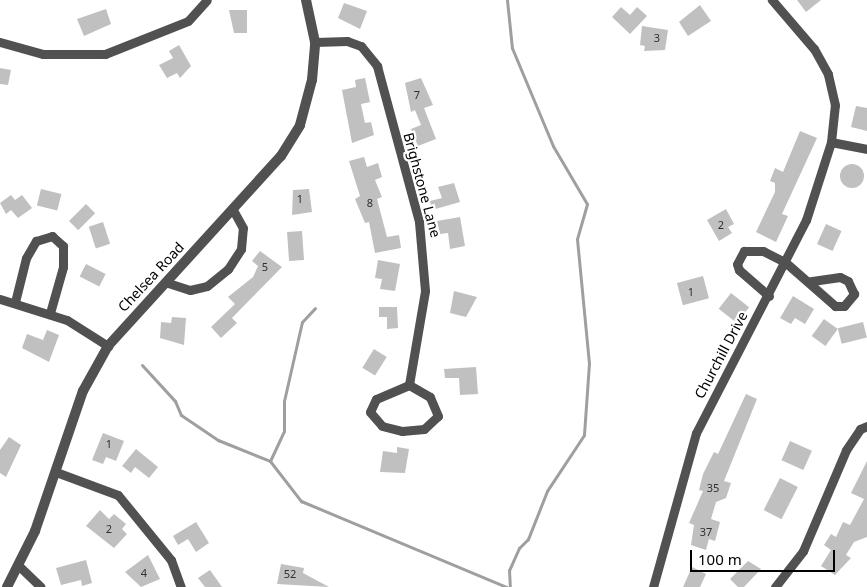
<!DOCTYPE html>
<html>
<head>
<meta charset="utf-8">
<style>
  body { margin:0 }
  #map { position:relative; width:867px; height:587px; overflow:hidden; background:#fff; font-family:"Noto Sans",sans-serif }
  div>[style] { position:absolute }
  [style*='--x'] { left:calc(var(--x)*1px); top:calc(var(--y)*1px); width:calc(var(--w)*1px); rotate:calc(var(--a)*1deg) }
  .stream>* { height:3px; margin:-1.5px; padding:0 1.5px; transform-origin:1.5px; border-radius:1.5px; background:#9f9f9f }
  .building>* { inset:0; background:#c0c0c0; transform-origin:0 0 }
  .round { border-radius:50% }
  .minor>* { height:9px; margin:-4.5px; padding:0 4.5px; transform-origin:4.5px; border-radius:4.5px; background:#515151 }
  .tertiary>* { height:10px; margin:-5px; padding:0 5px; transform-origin:5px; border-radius:5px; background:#515151 }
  span { translate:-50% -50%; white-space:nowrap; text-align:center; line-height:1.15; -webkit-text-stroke:4.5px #fff; paint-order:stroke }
  .number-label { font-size:11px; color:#303030 }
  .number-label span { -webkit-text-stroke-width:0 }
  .street-label { font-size:14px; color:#000 }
  .scale { position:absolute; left:690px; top:550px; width:145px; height:22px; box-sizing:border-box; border:2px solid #000; border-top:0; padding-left:6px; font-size:15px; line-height:18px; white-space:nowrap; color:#000; -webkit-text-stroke:4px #fff; paint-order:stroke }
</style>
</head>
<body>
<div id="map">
  <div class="stream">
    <i style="--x:507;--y:0;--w:48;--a:84.1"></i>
    <i style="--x:512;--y:48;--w:106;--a:67.3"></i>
    <i style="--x:553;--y:146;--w:67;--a:59.6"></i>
    <i style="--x:587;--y:204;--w:36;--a:106"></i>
    <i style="--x:577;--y:239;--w:125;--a:84.5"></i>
    <i style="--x:589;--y:363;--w:72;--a:94"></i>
    <i style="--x:584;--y:435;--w:67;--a:123.5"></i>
    <i style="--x:547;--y:491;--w:52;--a:111.6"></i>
    <i style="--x:528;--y:539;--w:13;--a:135"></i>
    <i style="--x:519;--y:548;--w:24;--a:114"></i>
    <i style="--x:509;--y:570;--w:17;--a:87"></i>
    <i style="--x:142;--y:365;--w:49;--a:47.5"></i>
    <i style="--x:175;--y:401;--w:15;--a:67"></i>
    <i style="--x:181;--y:415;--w:45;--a:34"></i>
    <i style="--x:218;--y:440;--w:56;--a:22"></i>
    <i style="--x:270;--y:461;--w:51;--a:52.2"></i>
    <i style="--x:301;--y:501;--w:223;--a:22.7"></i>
    <i style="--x:270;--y:461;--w:33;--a:-65"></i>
    <i style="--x:284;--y:431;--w:30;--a:-90"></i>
    <i style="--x:284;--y:401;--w:81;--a:-77.2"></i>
    <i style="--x:302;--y:322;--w:19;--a:-47"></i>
  </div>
  <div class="building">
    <i style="clip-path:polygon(797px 0,821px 0,806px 12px)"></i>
    <i style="clip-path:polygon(344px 3px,367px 11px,360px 29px,338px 18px)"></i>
    <i style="clip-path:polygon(700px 5px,711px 21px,688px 36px,679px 22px)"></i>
    <i style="clip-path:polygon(621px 7px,630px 15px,637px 7px,647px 16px,630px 34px,612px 17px)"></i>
    <i style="clip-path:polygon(106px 9px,111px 24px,84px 36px,77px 19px)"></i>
    <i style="clip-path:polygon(229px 10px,247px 10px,247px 33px,234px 33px)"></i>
    <i style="clip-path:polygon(642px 26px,668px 30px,665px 50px,644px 51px,645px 46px,640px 45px)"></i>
    <i style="clip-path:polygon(179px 45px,191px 66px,180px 78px,177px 73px,167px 78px,159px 65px,173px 58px,169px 51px)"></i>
    <i style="clip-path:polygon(0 68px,11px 70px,8px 85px,0 84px)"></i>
    <i style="clip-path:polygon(365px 78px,370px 102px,361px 104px,365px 123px,371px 122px,374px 135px,352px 143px,342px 90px,356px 87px,355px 80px)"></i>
    <i style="clip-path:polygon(421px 78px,433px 105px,424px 108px,436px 139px,418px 146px,411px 129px,421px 125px,415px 110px,411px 112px,405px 83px)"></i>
    <i style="clip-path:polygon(856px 106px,867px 108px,867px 131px,851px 127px)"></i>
    <i style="clip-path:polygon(800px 131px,817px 138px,782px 214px,788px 216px,776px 242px,756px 232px,775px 192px,775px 183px,770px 181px,775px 168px,783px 172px)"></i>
    <i style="clip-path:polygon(364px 157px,367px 167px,378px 163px,382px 177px,375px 180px,382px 197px,377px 199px,387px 237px,399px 235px,401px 248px,375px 253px,369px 222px,365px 223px,355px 199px,360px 196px,349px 161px)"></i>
    <i class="round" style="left:840px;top:164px;width:24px;height:24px"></i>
    <i style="clip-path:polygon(454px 183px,460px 202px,432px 210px,430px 201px,442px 198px,438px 187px)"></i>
    <i style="left:41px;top:189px;width:21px;height:17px;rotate:14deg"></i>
    <i style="clip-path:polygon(309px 189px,312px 212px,292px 215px,293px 190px)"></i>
    <i style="clip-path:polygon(11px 195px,15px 200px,22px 195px,32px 208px,18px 218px,11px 210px,6px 214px,0 203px)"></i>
    <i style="left:86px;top:204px;width:13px;height:24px;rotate:45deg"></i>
    <i style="clip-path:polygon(726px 209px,734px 224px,728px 227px,732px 233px,719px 241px,707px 220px)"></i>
    <i style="clip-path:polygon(460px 217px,465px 246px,450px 249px,448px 233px,440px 234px,437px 221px)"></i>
    <i style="left:103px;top:222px;width:23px;height:15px;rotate:72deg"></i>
    <i style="left:826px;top:224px;width:17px;height:22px;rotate:24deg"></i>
    <i style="left:302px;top:231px;width:29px;height:15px;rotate:86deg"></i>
    <i style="clip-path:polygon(260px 251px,282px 267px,232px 318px,237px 323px,221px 338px,211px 327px,235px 304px,228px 297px,253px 277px,258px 266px,252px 261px)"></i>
    <i style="clip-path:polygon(378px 260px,400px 264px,395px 291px,380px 289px,382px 279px,375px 278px)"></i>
    <i style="left:86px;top:264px;width:22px;height:14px;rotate:27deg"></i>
    <i style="left:703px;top:276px;width:23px;height:27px;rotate:75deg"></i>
    <i style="clip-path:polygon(454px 291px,477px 297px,466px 317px,450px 313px)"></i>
    <i style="left:731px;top:293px;width:23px;height:20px;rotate:38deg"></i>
    <i style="clip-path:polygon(793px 296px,814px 309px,805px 324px,795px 318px,791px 324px,780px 318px)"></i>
    <i style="clip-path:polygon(379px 307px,397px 307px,398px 328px,387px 329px,387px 317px,379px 317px)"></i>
    <i style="clip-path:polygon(172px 317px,186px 318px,184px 345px,160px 338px,161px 322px,171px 323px)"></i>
    <i style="left:824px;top:319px;width:17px;height:21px;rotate:36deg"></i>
    <i style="left:863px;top:322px;width:16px;height:26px;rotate:76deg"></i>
    <i style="clip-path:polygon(47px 330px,59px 335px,49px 362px,22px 348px,27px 334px,43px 340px)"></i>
    <i style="left:374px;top:349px;width:15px;height:22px;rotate:32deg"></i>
    <i style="clip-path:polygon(476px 367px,478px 394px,460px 395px,459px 378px,445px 378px,444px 369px)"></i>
    <i style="clip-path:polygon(746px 394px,757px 399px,724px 481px,731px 483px,726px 498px,716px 502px,711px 519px,720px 522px,715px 541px,709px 539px,706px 550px,691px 545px,694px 525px,689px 523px,703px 491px,699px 490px,703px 474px,714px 452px,718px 454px)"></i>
    <i style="clip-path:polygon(103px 433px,124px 441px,116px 461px,106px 457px,103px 464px,92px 460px)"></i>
    <i style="clip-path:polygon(9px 437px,21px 445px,6px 477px,0 473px,0 450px)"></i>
    <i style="left:790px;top:441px;width:24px;height:21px;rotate:24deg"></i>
    <i style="clip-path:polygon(397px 447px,409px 449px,405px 473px,380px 472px,383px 451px,397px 453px)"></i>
    <i style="clip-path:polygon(136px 449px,158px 467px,149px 478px,135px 467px,131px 473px,122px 466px)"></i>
    <i style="clip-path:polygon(867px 461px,867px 537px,854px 542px,846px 555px,851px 558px,835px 575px,821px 566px,831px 550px,824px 545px,831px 534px,836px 537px,843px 522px,850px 525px,864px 499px,851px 493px)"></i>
    <i style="left:780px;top:478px;width:20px;height:36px;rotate:27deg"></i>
    <i style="clip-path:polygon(100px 510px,109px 519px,114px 514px,126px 524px,122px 529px,127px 534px,114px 548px,86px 526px)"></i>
    <i style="clip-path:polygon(196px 522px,209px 543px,196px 552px,188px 539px,178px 545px,173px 536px)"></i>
    <i style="clip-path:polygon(148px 555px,160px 579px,141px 587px,125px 572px)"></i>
    <i style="clip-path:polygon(86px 560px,92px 583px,82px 586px,81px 580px,61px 585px,56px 568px)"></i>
    <i style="clip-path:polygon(748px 561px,761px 569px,744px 587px,738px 587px,730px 579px)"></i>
    <i style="clip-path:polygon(281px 564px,304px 568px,303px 573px,329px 587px,277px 584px)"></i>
    <i style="clip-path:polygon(692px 567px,706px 574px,700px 587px,683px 587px)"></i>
    <i style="clip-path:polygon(210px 570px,222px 587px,205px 587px,198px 578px)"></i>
  </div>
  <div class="minor">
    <i style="--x:0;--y:42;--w:45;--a:15.6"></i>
    <i style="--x:43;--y:54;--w:62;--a:0"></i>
    <i style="--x:105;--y:54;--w:89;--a:-21.7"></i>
    <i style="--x:188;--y:21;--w:28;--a:-48"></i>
    <i style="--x:315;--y:42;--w:32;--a:-2"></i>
    <i style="--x:347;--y:41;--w:15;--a:20"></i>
    <i style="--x:361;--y:46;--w:26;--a:51"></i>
    <i style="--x:377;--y:66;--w:162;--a:74.9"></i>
    <i style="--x:419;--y:222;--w:69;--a:85"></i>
    <i style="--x:425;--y:291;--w:95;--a:99.7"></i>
    <i style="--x:409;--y:385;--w:36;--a:157"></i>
    <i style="--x:376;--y:399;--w:14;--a:115"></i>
    <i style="--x:370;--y:412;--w:18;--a:49"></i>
    <i style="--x:382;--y:426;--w:21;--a:14"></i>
    <i style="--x:402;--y:431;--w:22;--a:-5"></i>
    <i style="--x:424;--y:429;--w:19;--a:-43"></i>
    <i style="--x:438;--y:416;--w:21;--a:-113"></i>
    <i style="--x:430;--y:397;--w:24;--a:-150"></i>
    <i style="--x:831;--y:142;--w:37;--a:11"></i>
    <i style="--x:165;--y:282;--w:26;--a:18"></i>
    <i style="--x:190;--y:290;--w:17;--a:-13"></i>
    <i style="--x:207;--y:286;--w:27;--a:-39"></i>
    <i style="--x:228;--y:269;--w:24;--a:-57"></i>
    <i style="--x:241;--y:249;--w:21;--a:-85"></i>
    <i style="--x:243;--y:228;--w:21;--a:-119"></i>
    <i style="--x:769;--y:296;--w:40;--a:-139"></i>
    <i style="--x:739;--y:270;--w:6;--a:-108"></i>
    <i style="--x:737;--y:264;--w:15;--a:-62"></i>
    <i style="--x:744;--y:251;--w:19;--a:0"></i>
    <i style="--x:763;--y:251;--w:25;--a:27"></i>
    <i style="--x:785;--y:262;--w:67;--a:41.3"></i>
    <i style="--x:835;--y:306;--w:9;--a:0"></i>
    <i style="--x:844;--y:306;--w:16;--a:-50"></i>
    <i style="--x:854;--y:294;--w:14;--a:-115"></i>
    <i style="--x:848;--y:281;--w:9;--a:-153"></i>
    <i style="--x:840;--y:277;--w:30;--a:172"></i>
    <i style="--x:0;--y:299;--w:70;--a:17.4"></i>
    <i style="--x:67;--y:320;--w:49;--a:32.4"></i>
    <i style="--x:15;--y:302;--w:45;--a:-76"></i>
    <i style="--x:26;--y:258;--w:20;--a:-60"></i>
    <i style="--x:36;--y:241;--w:17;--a:-17"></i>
    <i style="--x:52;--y:236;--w:15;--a:42"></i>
    <i style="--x:63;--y:246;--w:21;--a:90"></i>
    <i style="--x:63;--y:267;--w:48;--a:105.8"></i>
    <i style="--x:56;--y:472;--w:66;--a:20.4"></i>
    <i style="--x:118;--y:495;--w:84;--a:50.8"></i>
    <i style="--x:171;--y:560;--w:29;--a:70"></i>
    <i style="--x:19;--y:566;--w:30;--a:44"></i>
    <i style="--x:653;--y:587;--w:160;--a:-74.4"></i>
    <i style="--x:696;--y:433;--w:240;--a:-62.7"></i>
    <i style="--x:806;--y:220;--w:82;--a:-72.2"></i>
    <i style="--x:831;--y:142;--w:37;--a:-84"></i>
    <i style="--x:835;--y:105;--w:32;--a:-103"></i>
    <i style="--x:828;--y:74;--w:29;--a:-119"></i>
    <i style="--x:814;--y:49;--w:65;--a:-130.6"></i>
    <i style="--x:775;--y:587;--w:46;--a:-52.1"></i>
    <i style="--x:803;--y:551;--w:110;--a:-66.9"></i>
    <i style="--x:846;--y:450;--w:25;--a:-56"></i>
    <i style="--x:860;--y:429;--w:8;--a:-23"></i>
  </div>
  <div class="tertiary">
    <i style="--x:7;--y:587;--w:63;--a:-63.4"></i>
    <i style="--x:35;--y:531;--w:148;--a:-71.1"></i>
    <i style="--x:83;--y:391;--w:51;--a:-60.9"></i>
    <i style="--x:108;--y:346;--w:257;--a:-47.7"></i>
    <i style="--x:281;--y:156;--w:36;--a:-58"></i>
    <i style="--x:300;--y:125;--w:47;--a:-75.1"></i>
    <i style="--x:312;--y:80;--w:38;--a:-85"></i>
    <i style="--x:315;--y:42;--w:43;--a:-102.1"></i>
  </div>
  <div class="number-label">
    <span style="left:657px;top:38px">3</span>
    <span style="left:417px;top:95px">7</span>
    <span style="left:300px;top:199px">1</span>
    <span style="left:370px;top:203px">8</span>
    <span style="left:721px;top:225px">2</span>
    <span style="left:265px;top:267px">5</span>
    <span style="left:691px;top:292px">1</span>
    <span style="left:109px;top:444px">1</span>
    <span style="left:713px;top:488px">35</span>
    <span style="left:109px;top:529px">2</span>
    <span style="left:706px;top:532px">37</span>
    <span style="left:144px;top:573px">4</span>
    <span style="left:290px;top:574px">52</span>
  </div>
  <div class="street-label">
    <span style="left:422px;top:185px;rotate:75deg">Brighstone Lane</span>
    <span style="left:151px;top:277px;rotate:-47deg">Chelsea Road</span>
    <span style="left:721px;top:355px;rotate:-62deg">Churchill Drive</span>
  </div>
  <div class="scale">100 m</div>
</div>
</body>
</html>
